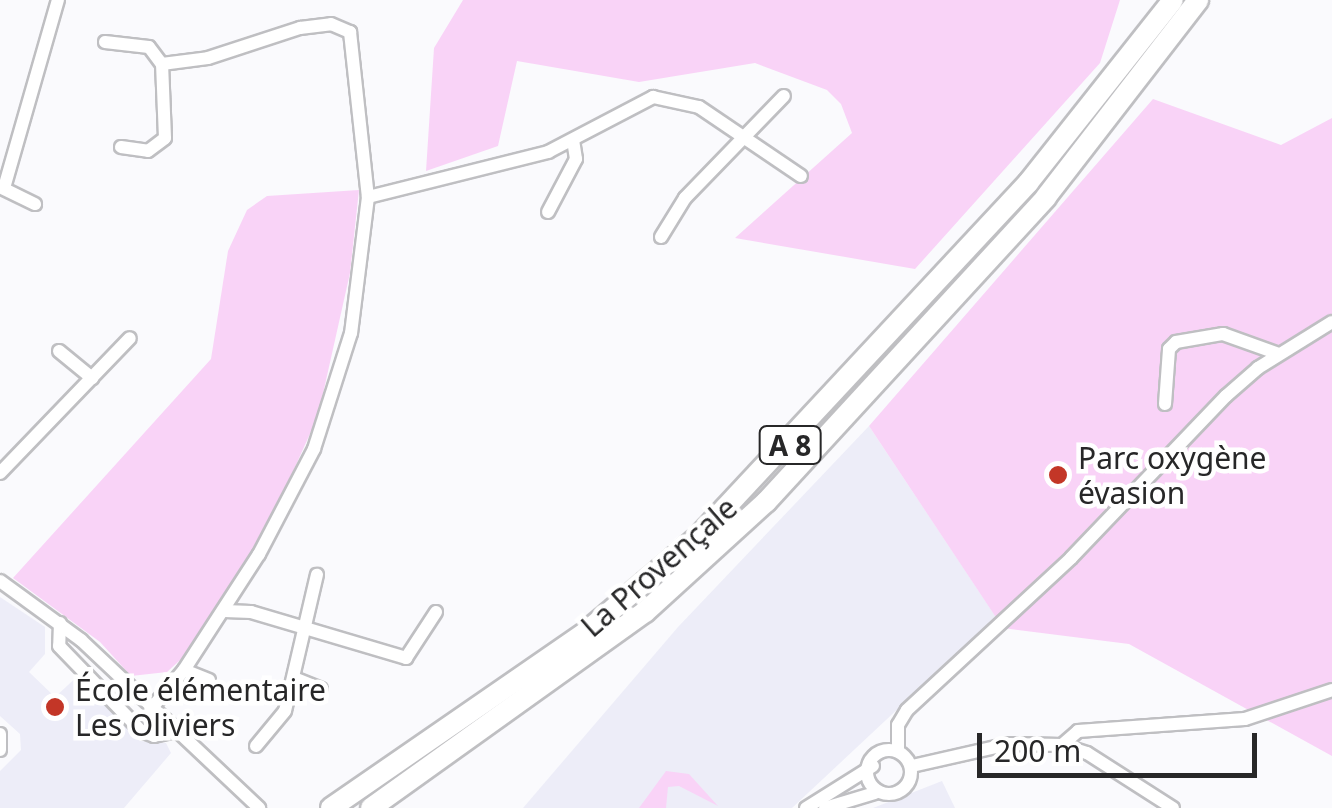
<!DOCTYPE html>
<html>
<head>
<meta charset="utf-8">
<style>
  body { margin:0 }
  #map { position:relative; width:1332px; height:808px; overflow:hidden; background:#fafafd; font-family:"Noto Sans",sans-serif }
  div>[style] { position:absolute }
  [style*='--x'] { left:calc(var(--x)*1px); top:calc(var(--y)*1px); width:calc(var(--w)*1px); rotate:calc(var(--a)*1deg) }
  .built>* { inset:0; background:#ededf8 }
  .green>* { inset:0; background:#f9d3f7 }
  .roads { filter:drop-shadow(2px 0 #bfbfc2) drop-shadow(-2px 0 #bfbfc2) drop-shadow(0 2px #bfbfc2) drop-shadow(0 -2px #bfbfc2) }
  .minor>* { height:12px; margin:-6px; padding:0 6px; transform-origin:6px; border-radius:6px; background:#fff }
  .minor>.ring { margin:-6px; padding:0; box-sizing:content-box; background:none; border:12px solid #fff; border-radius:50% }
  .highway>* { height:20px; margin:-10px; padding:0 10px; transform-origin:10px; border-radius:10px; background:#fff }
  .dots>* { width:28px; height:28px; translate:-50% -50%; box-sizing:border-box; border:5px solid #fff; border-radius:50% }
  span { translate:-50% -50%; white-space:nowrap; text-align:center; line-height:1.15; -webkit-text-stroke:9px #fff; paint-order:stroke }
  .shield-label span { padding:2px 8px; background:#fff; border:2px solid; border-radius:8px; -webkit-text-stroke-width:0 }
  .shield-label { font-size:28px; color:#272728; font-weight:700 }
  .poi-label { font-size:30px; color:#272728 }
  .left { translate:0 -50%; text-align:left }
  .street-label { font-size:30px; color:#272728 }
  .scale { position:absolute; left:977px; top:733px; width:280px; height:45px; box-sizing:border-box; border:5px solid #272728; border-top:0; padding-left:12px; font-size:30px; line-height:35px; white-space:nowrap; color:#272728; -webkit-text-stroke:8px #fff; paint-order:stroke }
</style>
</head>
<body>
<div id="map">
  <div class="built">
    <i style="clip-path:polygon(869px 426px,996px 617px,792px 808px,523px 808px,678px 627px)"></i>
    <i style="clip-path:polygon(0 597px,45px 627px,45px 654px,29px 672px,55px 697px,80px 674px,140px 741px,166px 743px,171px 753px,124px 808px,0 808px,0 771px,21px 750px,20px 734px,0 716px)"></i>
    <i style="clip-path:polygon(942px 781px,955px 808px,873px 808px)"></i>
  </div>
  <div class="green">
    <i style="clip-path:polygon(463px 0,1120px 0,1100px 63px,915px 269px,735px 238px,852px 133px,841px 104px,827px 90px,755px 63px,639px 82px,517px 61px,498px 146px,426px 171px,434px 48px)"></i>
    <i style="clip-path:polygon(1153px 99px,1281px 145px,1332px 118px,1332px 756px,1129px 644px,1003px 628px,869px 426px)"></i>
    <i style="clip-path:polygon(359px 190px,350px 273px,318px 416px,258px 549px,190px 651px,167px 672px,131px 676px,100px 642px,13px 578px,211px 359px,228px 251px,247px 210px,267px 196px)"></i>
    <i style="clip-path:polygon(666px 771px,689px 774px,718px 806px,679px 786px,668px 787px,666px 808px,639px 808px)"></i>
  </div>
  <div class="roads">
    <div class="minor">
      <i style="--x:105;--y:42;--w:44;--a:6.5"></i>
      <i style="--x:149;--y:47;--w:21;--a:53"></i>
      <i style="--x:121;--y:147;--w:27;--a:8"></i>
      <i style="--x:148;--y:151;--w:21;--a:-37"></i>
      <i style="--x:165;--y:138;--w:74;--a:-92.3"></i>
      <i style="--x:162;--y:64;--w:46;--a:-7.4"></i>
      <i style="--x:208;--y:58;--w:97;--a:-18.1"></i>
      <i style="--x:300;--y:28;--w:31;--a:-7"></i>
      <i style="--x:331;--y:24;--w:21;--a:23"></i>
      <i style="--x:350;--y:32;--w:166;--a:83.8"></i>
      <i style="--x:368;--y:197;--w:137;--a:97.1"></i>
      <i style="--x:351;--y:333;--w:122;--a:107.7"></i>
      <i style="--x:314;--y:449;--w:119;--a:117.6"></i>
      <i style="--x:259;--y:554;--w:138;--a:122.9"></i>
      <i style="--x:184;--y:670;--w:52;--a:130.4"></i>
      <i style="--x:0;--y:187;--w:39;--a:26"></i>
      <i style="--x:4;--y:188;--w:196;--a:-74"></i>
      <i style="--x:368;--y:197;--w:186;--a:-14"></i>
      <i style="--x:548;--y:152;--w:119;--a:-27.6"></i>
      <i style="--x:653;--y:97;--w:47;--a:12.3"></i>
      <i style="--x:699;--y:107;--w:123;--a:34.1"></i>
      <i style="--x:548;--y:212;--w:60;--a:-62.2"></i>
      <i style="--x:576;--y:159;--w:18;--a:-99"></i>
      <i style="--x:661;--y:237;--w:46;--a:-58.4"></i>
      <i style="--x:685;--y:198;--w:142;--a:-45.9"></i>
      <i style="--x:59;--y:351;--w:43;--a:39.3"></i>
      <i style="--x:1165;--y:404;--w:55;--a:-85.8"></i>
      <i style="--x:1169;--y:349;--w:10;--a:-45"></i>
      <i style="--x:1176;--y:342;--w:48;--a:-9.7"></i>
      <i style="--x:1223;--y:334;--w:59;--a:19.7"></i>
      <i style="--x:0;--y:473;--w:187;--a:-46.1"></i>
      <i style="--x:0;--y:581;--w:100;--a:36.1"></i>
      <i style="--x:81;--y:640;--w:245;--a:43.3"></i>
      <i style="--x:225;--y:611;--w:26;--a:2"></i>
      <i style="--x:251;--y:612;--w:162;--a:16.5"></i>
      <i style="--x:406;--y:658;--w:55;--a:-56.9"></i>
      <i style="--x:60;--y:623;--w:23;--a:92"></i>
      <i style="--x:59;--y:646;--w:118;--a:46"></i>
      <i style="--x:141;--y:731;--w:14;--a:21"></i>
      <i style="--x:154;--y:736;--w:22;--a:-13"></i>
      <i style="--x:184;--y:670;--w:27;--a:22"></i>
      <i style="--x:294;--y:678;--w:29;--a:22"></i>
      <i style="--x:0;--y:734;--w:16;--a:90"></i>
      <i style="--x:1062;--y:745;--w:21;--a:-41"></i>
      <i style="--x:1078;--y:731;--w:167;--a:-4.1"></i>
      <i style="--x:1245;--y:719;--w:92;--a:-18.4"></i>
      <i style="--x:256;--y:746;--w:45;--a:-50.4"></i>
      <i style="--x:285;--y:711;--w:140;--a:-76.8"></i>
      <i style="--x:898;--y:748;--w:23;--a:-90"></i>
      <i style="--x:898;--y:725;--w:17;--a:-59"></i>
      <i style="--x:907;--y:710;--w:224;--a:-42.8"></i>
      <i style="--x:1071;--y:558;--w:224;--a:-46.3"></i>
      <i style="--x:1226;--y:396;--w:43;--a:-41.2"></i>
      <i style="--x:1258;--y:368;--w:87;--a:-31.9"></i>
      <i class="ring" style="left:867px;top:750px;width:32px;height:32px"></i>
      <i style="--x:912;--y:766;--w:99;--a:-12.8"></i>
      <i style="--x:1009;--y:744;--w:53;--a:1.1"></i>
      <i style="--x:1062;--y:745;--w:26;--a:18"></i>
      <i style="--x:1087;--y:753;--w:102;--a:32.6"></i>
      <i style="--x:806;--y:808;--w:79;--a:-32.1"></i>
      <i style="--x:825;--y:808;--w:52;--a:-16.7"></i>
    </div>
    <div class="highway">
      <i style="--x:331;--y:808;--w:310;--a:-34.6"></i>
      <i style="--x:586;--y:632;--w:148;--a:-40.3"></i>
      <i style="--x:699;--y:536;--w:483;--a:-47"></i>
      <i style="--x:1028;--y:183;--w:233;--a:-51.6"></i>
      <i style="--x:371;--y:808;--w:337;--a:-35.6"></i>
      <i style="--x:645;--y:612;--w:164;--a:-42.3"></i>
      <i style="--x:766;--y:502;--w:414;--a:-47.4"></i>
      <i style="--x:1046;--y:197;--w:249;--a:-52.3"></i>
    </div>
  </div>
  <div class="dots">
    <i style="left:1058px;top:475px;background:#c33627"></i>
    <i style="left:55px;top:707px;background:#c33627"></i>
  </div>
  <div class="shield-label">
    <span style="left:790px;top:445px">A 8</span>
  </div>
  <div class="poi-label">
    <span class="left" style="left:1078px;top:475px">Parc oxygène<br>évasion</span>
    <span class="left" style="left:75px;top:707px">École élémentaire<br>Les Oliviers</span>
  </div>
  <div class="street-label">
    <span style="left:659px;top:567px;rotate:-41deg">La Provençale</span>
  </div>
  <div class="scale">200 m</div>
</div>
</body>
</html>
